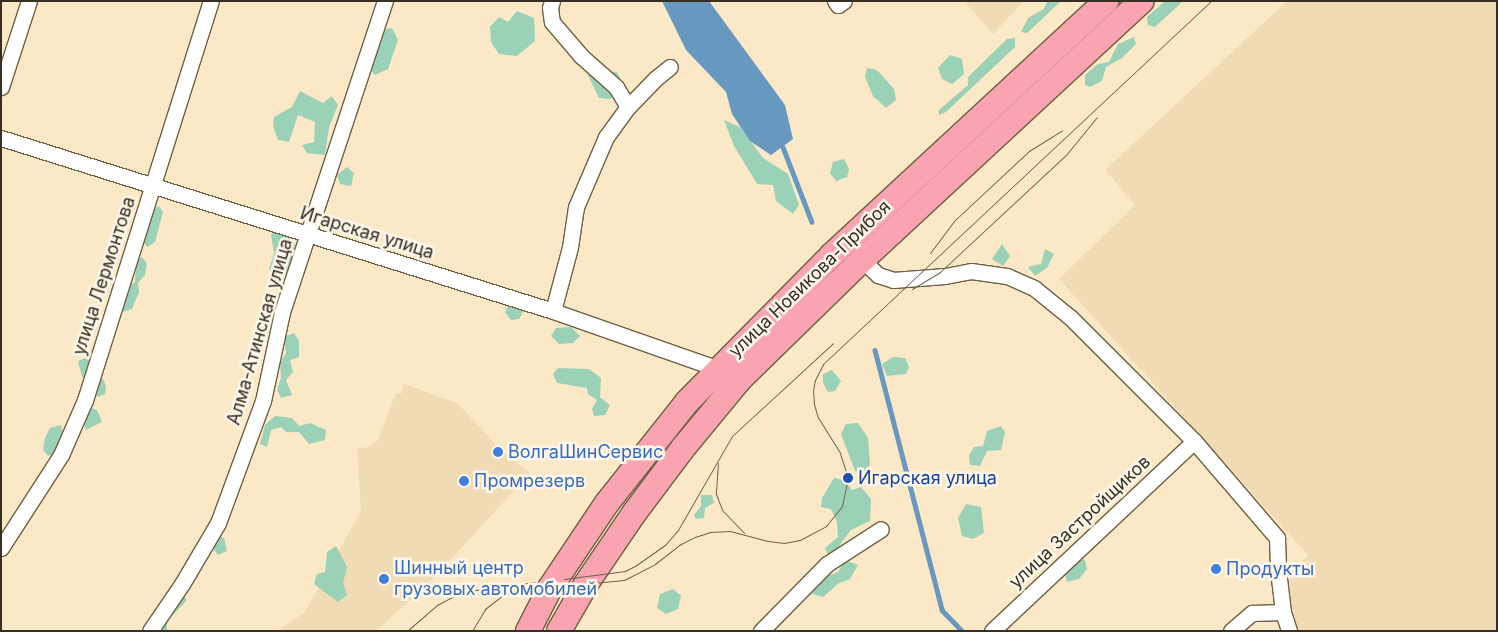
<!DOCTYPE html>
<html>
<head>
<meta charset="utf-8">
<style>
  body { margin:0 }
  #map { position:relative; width:1498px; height:632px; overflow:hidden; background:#fae8c6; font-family:Inter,sans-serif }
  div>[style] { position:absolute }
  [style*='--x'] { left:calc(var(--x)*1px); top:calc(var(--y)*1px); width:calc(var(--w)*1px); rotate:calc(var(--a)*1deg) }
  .built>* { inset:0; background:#f1dbb4 }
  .green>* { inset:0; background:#9bd1b6 }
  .water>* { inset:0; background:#6798bf }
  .stream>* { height:4.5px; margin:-2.25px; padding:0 2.25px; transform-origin:2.25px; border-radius:2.25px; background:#6798bf }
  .roads { filter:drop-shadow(1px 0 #6f6042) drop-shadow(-1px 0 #6f6042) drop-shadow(0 1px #6f6042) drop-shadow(0 -1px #6f6042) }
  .street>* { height:15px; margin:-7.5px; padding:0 7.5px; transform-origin:7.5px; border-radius:7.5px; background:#fff }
  .primary>* { height:24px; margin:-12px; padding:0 12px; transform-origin:12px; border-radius:12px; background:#faa4b2 }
  .tram>* { height:1px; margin:-0.5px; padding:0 0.5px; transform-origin:0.5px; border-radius:0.5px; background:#6d6350 }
  .dots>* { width:14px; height:14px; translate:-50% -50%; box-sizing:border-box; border:2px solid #fef7e9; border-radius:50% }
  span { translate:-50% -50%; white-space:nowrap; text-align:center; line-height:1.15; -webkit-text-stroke:5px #fef7e9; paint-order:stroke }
  .street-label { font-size:18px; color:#362f22 }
  .shop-label { font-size:18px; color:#366cbe }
  .left { translate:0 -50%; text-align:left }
  .transit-label { font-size:18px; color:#164399 }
  .frame { position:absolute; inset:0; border:2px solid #362f22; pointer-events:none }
</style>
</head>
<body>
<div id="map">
  <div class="built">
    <i style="clip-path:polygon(964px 1px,1024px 1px,993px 34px)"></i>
    <i style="clip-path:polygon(1287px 1px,1497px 1px,1497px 631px,1296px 631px,1287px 594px,1291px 575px,1308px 555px,1059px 279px,1135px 205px,1105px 170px)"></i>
    <i style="clip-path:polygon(404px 384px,457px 403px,507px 456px,530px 473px,431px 581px,376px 631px,277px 631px,305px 612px,361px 511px,357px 447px,367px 448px,378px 440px,396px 393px,401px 394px)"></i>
  </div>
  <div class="green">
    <i style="clip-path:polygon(1047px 1px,1061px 1px,1027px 33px,1021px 32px,1028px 18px,1044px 9px)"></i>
    <i style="clip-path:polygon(1165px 1px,1183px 1px,1155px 27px,1148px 25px,1147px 17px)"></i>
    <i style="clip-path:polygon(517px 11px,534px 18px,535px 41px,517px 56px,499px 54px,491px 42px,490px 27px,499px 17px,508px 22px)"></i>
    <i style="clip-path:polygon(392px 28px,398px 40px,388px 69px,375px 75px,369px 68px,381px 30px)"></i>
    <i style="clip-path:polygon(1134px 37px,1136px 44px,1122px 58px,1106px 67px,1102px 81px,1090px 87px,1085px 85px,1085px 75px,1098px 64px,1109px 62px,1118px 44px)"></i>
    <i style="clip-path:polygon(1015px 38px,1015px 47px,946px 112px,939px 115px,939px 110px,968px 85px,968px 77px,1007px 39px)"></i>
    <i style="clip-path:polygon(950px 55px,962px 59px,964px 74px,952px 84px,942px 79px,938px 68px)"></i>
    <i style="clip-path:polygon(867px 68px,877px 70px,894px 89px,896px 100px,886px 108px,873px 96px,865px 77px)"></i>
    <i style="clip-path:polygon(589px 71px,617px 72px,620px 78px,611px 99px,599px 98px,587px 73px)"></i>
    <i style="clip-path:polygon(300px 91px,323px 103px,332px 96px,338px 105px,329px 127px,325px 155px,307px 153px,302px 145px,314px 142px,315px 122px,298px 115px,289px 142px,278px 140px,273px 126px,274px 117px,292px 107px)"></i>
    <i style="clip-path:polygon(724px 120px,740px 127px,763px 158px,788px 174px,799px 205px,793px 214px,776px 201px,773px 185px,757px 184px,734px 146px)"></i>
    <i style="clip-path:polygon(844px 159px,849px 169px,847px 177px,836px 181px,830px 173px,833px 162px)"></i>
    <i style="clip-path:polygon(347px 167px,354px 173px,351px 186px,340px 184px,337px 175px)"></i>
    <i style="clip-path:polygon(159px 206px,163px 212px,155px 242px,147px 247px,143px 241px,152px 210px)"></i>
    <i style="clip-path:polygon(283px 230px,295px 244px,288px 274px,274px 280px,269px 269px,274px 254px,271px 234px)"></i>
    <i style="clip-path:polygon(1002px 244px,1010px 256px,1003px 266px,992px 259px)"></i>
    <i style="clip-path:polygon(1045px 249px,1054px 254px,1047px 268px,1035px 276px,1028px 267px,1041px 264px)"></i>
    <i style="clip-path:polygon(142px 257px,147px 264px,145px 275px,138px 283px,139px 292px,132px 309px,122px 312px,122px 302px,126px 288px,135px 282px,136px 260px)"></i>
    <i style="clip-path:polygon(518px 304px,523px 312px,519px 319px,511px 320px,505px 312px,508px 306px)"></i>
    <i style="clip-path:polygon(571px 327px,580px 336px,573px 343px,559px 344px,551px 336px,556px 328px)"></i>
    <i style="clip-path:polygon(294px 333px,299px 341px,299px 357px,290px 360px,293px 372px,286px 380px,292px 395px,281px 398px,277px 390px,281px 378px,280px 363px,286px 353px,284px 337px)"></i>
    <i style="clip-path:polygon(893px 357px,905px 358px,909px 367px,906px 374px,887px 376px,882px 364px)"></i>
    <i style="clip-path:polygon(85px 358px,91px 360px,88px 379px,82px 377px,78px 361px)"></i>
    <i style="clip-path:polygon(558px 368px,589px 369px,601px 378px,600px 397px,610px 405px,605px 415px,594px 416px,592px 409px,597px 400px,588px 394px,587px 388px,557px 383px,553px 374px)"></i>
    <i style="clip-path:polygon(832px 370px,841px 381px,835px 391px,828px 392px,823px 383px,823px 374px)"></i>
    <i style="clip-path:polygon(103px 379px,106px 386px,105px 394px,98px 397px,90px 389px,94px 380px)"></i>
    <i style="clip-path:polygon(91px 408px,97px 410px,102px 422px,86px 430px,82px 418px)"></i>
    <i style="clip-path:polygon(275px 416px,292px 418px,299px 426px,310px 423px,326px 430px,325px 440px,309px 444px,299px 432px,286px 432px,281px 427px,271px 430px,267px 447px,260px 444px,265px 425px)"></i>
    <i style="clip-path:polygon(858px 423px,868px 438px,870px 465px,862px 473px,855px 471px,841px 434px,846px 424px)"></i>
    <i style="clip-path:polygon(61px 425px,64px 436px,56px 453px,48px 456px,43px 450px,45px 438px,50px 428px)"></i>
    <i style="clip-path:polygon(1001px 426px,1005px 432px,1001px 450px,987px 451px,980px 466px,970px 465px,969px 455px,974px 447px,983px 446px,987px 431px)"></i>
    <i style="clip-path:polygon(834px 478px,844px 480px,852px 490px,861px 487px,871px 499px,870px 521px,851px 530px,841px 543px,838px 553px,829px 557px,825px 548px,838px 537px,837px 522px,831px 509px,821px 507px,822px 498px)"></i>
    <i style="clip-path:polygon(701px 495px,712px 495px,714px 503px,705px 508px,704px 518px,696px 519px,694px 515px,701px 506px)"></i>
    <i style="clip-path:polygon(966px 504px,981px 507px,984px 533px,973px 539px,962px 536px,958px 518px)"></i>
    <i style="clip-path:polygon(214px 535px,224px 538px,227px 551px,218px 555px,209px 543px)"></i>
    <i style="clip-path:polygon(336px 546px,347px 567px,343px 583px,347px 595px,338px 602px,314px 584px,317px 574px,325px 572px,327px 552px)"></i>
    <i style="clip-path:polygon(1075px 558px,1085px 560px,1087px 569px,1079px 579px,1067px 582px,1064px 570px)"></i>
    <i style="clip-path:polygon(845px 560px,858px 565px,850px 579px,839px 583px,823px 597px,812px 594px,818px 580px,838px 572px)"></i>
    <i style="clip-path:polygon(673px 589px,681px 596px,678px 609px,666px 614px,657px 608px,660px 594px)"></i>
    <i style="clip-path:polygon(181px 592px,187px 600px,167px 621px,167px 631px,144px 631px)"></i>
  </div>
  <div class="water">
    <i style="clip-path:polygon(662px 1px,709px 1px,785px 105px,793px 139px,771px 155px,750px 141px,732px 114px,726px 92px,686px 50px)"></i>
  </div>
  <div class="stream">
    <i style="--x:783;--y:147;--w:80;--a:68.9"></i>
    <i style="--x:875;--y:350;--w:268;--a:75.5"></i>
    <i style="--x:942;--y:610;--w:29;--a:46"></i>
  </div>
  <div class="roads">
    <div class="street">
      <i style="--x:552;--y:1;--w:7;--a:106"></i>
      <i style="--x:550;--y:8;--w:14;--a:82"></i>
      <i style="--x:552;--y:22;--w:45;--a:49.5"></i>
      <i style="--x:581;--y:56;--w:47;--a:41.5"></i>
      <i style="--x:616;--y:87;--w:23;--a:59"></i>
      <i style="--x:835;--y:1;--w:5;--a:53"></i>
      <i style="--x:838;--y:5;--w:7;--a:-34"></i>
      <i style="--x:1;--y:87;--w:90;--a:-72"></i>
      <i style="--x:1;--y:138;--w:578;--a:17.4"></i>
      <i style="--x:553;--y:311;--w:176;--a:19.3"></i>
      <i style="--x:862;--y:260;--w:22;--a:43"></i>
      <i style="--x:878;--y:275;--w:16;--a:18"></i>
      <i style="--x:893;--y:280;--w:52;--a:-4.4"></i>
      <i style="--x:945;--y:276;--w:26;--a:-11"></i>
      <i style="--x:971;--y:271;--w:36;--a:8"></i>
      <i style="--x:1007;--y:276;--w:30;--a:24"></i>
      <i style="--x:1034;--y:288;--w:48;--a:39"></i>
      <i style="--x:1071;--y:318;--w:174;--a:45"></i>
      <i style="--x:1194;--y:441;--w:128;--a:49.4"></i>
      <i style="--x:1277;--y:538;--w:32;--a:88"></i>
      <i style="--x:1278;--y:570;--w:42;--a:83.2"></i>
      <i style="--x:1283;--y:612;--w:20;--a:72"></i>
      <i style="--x:553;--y:311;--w:66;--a:-75.1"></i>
      <i style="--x:570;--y:247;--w:40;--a:-81.5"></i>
      <i style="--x:576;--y:207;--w:76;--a:-66.8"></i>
      <i style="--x:606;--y:137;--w:37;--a:-54"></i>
      <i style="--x:628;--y:107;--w:39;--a:-46"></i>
      <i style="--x:655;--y:79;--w:19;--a:-39"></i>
      <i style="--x:1;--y:548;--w:111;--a:-57.2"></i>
      <i style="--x:61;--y:455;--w:60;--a:-66.4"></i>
      <i style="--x:85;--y:400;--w:418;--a:-72.5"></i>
      <i style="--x:150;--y:631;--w:57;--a:-55.8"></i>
      <i style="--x:182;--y:584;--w:71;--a:-59.5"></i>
      <i style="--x:218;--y:523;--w:130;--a:-69.8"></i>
      <i style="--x:263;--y:401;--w:91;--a:-77.9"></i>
      <i style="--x:282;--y:312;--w:328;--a:-71.7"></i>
      <i style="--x:761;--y:631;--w:94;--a:-45.4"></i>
      <i style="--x:827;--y:564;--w:64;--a:-32.9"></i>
      <i style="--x:992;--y:631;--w:277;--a:-43.2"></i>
      <i style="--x:1231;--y:631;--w:28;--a:-41"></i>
      <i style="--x:1252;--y:613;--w:31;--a:-2"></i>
    </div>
    <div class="primary">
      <i style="--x:528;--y:631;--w:48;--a:-62.9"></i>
      <i style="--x:550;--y:588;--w:102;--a:-56.2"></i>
      <i style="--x:607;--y:503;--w:129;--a:-51.6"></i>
      <i style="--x:687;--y:402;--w:206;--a:-45.4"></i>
      <i style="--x:832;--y:255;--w:374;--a:-42.8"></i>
      <i style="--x:559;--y:631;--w:54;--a:-60.1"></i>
      <i style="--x:586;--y:584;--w:87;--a:-55.8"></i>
      <i style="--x:635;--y:512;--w:80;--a:-53.1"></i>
      <i style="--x:683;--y:448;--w:89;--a:-50.4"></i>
      <i style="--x:740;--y:379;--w:170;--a:-44.3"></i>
      <i style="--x:862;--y:260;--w:381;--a:-42.8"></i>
    </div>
  </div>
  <div class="tram">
    <i style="--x:930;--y:253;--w:41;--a:-52.9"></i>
    <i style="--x:955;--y:220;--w:101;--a:-43"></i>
    <i style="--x:1029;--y:151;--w:39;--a:-32"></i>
    <i style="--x:912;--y:289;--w:33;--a:-31"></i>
    <i style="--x:940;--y:272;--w:172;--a:-42.9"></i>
    <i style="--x:1066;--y:155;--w:49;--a:-50.8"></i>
    <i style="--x:718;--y:463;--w:31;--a:94"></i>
    <i style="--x:716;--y:494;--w:17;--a:69"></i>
    <i style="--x:722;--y:510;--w:32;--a:46"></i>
    <i style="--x:564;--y:579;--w:62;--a:-7.5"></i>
    <i style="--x:625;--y:571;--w:11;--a:-27"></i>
    <i style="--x:635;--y:566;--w:37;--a:-35"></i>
    <i style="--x:665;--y:545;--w:20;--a:-49"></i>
    <i style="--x:678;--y:530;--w:108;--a:-60.1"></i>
    <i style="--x:732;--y:436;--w:137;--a:-42.6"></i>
    <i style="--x:407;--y:631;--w:40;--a:-41"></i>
    <i style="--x:437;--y:605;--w:27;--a:-28"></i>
    <i style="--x:461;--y:592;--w:74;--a:-7.8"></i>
    <i style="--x:472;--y:631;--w:26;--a:-59"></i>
    <i style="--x:485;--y:609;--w:23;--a:-38"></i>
    <i style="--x:503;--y:595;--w:22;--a:-13"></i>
    <i style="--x:524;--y:590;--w:100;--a:-5.7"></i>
    <i style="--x:624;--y:580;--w:35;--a:-27"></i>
    <i style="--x:655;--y:564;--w:31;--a:-38"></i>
    <i style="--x:679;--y:545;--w:18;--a:-27"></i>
    <i style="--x:695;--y:537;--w:16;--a:-18"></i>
    <i style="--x:710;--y:532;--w:20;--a:-3"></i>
    <i style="--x:730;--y:531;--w:39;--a:15"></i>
    <i style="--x:768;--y:541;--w:16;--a:7"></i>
    <i style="--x:784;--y:543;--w:16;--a:-11"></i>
    <i style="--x:800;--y:540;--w:30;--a:-28"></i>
    <i style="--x:826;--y:526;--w:26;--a:-51"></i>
    <i style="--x:842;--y:506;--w:29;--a:-78"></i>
    <i style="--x:848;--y:478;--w:28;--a:-108"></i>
    <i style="--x:839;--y:451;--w:39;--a:-122"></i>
    <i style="--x:818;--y:418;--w:15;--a:-106"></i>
    <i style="--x:814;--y:404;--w:13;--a:-94"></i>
    <i style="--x:813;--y:391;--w:11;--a:-80"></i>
    <i style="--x:815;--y:380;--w:18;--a:-63"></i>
    <i style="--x:823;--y:364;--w:531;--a:-43.09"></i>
  </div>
  <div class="dots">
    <i style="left:498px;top:452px;background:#3f7fe0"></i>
    <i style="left:848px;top:478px;background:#1a4fb4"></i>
    <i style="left:464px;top:481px;background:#3f7fe0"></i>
    <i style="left:1216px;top:569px;background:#3f7fe0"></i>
    <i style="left:384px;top:579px;background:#3f7fe0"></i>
  </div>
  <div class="street-label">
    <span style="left:367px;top:233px;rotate:17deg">Игарская улица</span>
    <span style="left:104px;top:276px;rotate:-72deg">улица Лермонтова</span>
    <span style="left:810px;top:279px;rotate:-44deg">улица Новикова-Прибоя</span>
    <span style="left:260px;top:332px;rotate:-74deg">Алма-Атинская улица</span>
    <span style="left:1080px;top:522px;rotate:-43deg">улица Застройщиков</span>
  </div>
  <div class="shop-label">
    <span class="left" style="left:508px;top:452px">ВолгаШинСервис</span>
    <span class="left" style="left:474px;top:481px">Промрезерв</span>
    <span class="left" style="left:394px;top:579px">Шинный центр<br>грузовых автомобилей</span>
    <span class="left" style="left:1226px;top:569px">Продукты</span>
  </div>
  <div class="transit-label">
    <span class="left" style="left:858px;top:478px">Игарская улица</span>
  </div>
  <div class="frame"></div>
</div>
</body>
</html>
